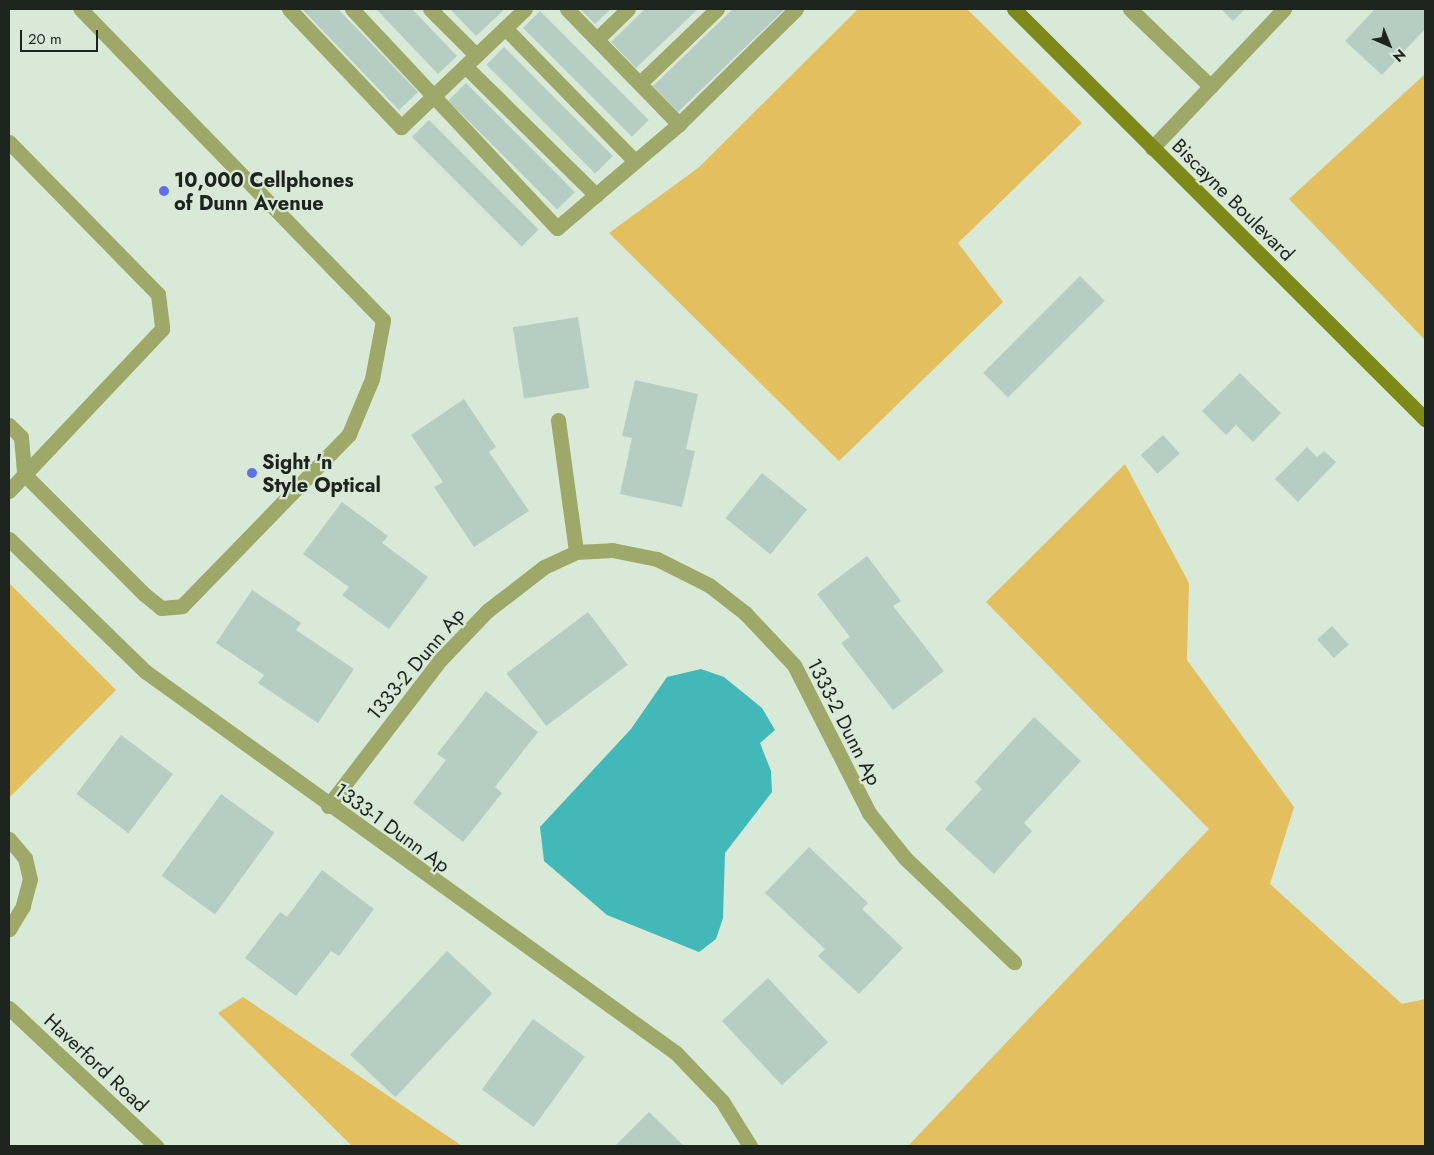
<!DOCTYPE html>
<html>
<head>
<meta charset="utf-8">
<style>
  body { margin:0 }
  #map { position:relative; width:1434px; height:1155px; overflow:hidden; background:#d9e9d7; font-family:Jost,sans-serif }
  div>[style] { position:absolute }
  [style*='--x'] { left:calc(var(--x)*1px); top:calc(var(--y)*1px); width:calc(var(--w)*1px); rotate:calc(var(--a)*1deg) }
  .green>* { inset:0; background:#e3bf5f }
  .water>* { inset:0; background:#42b8b8 }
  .building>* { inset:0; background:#b5cdc3; transform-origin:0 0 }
  .lane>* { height:15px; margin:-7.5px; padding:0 7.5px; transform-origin:7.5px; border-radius:7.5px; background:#9ea869 }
  .street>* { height:15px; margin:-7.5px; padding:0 7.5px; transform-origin:7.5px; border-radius:7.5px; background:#9ea869 }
  .secondary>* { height:15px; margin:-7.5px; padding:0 7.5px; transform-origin:7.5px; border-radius:7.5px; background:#7d8919 }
  .dots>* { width:14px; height:14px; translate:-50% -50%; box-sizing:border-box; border:2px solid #d9e9d7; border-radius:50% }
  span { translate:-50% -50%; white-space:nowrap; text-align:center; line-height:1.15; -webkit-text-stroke:4.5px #d9e9d7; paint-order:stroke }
  .poi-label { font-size:20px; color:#1d231d; font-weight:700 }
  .left { translate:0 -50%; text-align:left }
  .street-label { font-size:20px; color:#1d231d }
  .frame { position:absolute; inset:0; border:10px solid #1d231d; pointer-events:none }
  .north { position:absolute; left:1364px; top:20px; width:50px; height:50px; -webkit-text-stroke:4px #d9e9d7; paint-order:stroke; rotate:136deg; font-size:14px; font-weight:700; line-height:20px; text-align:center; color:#1d231d }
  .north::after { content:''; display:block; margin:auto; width:18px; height:22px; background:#1d231d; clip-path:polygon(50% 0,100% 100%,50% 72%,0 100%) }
  .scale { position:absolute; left:20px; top:30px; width:78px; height:22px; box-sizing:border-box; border:2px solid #1d231d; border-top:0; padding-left:6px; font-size:15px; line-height:18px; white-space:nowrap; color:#1d231d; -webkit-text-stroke:4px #d9e9d7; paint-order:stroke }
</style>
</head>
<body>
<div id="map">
  <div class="green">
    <i style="clip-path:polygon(858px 9px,967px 9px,1082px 123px,958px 243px,1003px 302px,839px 461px,609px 233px,698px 168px)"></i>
    <i style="clip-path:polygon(1425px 74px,1425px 340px,1289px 199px)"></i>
    <i style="clip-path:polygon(1125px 464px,1189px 583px,1187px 660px,1294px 807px,1270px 884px,1402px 1004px,1425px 999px,1425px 1146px,908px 1146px,1209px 829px,986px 602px)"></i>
    <i style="clip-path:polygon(9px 583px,116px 690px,9px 798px)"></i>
    <i style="clip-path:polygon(243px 997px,462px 1146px,352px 1146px,218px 1013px)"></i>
  </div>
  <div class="water">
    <i style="clip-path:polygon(701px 669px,724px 677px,762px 708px,775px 730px,760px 743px,771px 771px,772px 792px,725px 853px,723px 918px,716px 939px,699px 952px,607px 915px,544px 861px,540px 827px,631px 729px,667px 677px)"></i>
  </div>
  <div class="building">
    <i style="clip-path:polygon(302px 9px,338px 9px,418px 92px,399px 110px)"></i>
    <i style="clip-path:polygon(376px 9px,412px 9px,457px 56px,438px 74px)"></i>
    <i style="clip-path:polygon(450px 9px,501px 9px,503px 11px,476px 36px)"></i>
    <i style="clip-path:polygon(580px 9px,611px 9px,595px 24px)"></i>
    <i style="clip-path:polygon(645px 9px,698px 9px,636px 68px,611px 42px)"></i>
    <i style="clip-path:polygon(733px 9px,785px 9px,678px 112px,653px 86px)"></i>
    <i style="clip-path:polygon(1221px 9px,1245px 9px,1233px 21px)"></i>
    <i style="clip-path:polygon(1375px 9px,1425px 9px,1425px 29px,1382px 75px,1345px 41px)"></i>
    <i style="left:540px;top:11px;width:154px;height:24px;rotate:45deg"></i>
    <i style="left:504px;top:47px;width:154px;height:25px;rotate:45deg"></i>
    <i style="left:466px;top:83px;width:154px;height:25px;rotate:45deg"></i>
    <i style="left:429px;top:120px;width:155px;height:24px;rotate:45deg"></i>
    <i style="left:1080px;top:276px;width:35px;height:137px;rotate:45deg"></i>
    <i style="left:578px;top:317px;width:72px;height:66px;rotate:81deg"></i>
    <i style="clip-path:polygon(1240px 373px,1281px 413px,1253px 442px,1236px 425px,1226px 435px,1202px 411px)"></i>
    <i style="clip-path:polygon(635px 380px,698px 394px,686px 449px,695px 451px,682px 507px,620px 494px,632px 438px,622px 436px)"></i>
    <i style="clip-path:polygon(464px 399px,496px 447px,489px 452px,529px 511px,474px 547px,434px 487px,443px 482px,411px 435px)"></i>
    <i style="left:1163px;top:435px;width:25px;height:30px;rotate:48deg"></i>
    <i style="clip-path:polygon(1307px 447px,1317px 457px,1324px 451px,1336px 462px,1298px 502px,1275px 479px)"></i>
    <i style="left:762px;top:473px;width:58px;height:58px;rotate:39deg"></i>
    <i style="clip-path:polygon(342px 502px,388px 536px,382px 543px,428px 577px,389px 629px,342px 595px,349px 587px,303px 554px)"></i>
    <i style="clip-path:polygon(867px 556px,901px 601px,893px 606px,944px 671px,893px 710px,841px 643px,850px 637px,817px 594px)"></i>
    <i style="clip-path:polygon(252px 590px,301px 623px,296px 630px,354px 669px,318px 723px,258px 683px,264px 675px,216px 643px)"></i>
    <i style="left:588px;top:612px;width:66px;height:102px;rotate:53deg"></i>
    <i style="left:1332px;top:626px;width:25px;height:20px;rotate:48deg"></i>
    <i style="clip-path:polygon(486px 691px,538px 732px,495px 787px,502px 793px,463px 842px,413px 803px,446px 760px,437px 754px)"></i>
    <i style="clip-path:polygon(1034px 717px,1081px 761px,1024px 823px,1032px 831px,994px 874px,945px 829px,982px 789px,975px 782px)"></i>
    <i style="left:121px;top:735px;width:65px;height:74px;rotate:37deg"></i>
    <i style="left:221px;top:794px;width:66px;height:101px;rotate:36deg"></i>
    <i style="clip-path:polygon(809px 847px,868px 903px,862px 909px,903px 948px,859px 994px,818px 956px,825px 949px,765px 893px)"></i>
    <i style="clip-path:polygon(322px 870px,374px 909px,339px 956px,331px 951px,296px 996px,245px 958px,280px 912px,287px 917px)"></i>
    <i style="left:447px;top:951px;width:62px;height:142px;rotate:43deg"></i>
    <i style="left:768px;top:978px;width:88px;height:63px;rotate:47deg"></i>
    <i style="left:533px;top:1019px;width:64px;height:87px;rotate:36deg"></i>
    <i style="clip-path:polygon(649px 1112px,684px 1146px,615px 1146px)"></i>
  </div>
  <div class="lane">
    <i style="--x:289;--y:9;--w:163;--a:46.5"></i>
    <i style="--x:401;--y:127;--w:171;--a:-43.6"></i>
    <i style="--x:352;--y:9;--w:300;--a:46.9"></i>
    <i style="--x:557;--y:228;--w:160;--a:-40.4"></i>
    <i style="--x:430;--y:9;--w:65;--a:45"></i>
    <i style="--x:567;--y:9;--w:161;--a:45.8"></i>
    <i style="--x:679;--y:124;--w:164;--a:-44.5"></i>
    <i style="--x:505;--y:28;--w:186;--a:45.7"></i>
    <i style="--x:597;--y:39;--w:43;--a:-44.1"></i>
    <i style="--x:465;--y:66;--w:184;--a:44.6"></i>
    <i style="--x:640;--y:83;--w:107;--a:-43.9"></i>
    <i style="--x:9;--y:142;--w:213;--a:45.6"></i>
    <i style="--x:158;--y:294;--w:35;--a:83"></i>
    <i style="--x:162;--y:329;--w:223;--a:133.4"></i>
    <i style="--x:558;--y:420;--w:133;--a:82.2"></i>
    <i style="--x:9;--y:425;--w:17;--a:45"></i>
    <i style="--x:21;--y:437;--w:37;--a:85"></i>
    <i style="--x:24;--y:474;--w:170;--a:45"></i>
    <i style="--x:144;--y:594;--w:22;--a:39"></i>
    <i style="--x:161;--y:608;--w:21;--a:-5"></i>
    <i style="--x:182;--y:606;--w:240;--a:-45.8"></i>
    <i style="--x:349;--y:434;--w:60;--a:-67.3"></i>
    <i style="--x:372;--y:379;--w:60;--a:-79.4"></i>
    <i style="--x:383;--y:320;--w:434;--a:-134.2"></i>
  </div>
  <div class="street">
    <i style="--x:1130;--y:9;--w:112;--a:43.9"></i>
    <i style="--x:1152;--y:148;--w:192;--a:-46.5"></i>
    <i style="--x:9;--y:539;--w:191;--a:44.2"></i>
    <i style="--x:146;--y:672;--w:653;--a:35.71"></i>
    <i style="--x:676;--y:1053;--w:66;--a:46.2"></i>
    <i style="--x:722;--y:1101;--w:53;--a:58.1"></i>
    <i style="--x:328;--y:806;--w:185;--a:-52.5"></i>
    <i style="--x:441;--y:659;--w:66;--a:-46.2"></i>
    <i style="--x:487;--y:611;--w:72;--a:-37.7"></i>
    <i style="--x:544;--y:567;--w:35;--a:-25"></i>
    <i style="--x:576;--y:552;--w:36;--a:-3"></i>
    <i style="--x:612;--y:550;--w:46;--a:11.3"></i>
    <i style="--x:657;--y:559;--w:58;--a:26.6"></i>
    <i style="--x:709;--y:585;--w:46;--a:37.9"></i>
    <i style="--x:745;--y:613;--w:71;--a:46.7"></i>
    <i style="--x:794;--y:665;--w:166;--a:63.1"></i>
    <i style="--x:869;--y:813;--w:58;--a:51.3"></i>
    <i style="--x:905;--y:858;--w:151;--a:43.7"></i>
    <i style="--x:9;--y:839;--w:25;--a:50"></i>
    <i style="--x:25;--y:858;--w:22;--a:77"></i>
    <i style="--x:30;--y:879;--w:28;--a:105"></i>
    <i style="--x:23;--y:906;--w:27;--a:121"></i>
    <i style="--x:9;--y:1008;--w:202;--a:43.2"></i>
  </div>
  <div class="secondary">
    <i style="--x:1014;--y:9;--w:581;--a:44.93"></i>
  </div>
  <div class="dots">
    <i style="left:164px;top:191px;background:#606fe6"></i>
    <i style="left:252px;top:473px;background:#606fe6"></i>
  </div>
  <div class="poi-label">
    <span class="left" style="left:174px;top:192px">10,000 Cellphones<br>of Dunn Avenue</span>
    <span class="left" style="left:262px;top:474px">Sight 'n<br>Style Optical</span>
  </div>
  <div class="street-label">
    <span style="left:1233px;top:200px;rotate:45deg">Biscayne Boulevard</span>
    <span style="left:416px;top:664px;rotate:-50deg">1333-2 Dunn Ap</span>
    <span style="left:844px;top:722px;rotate:63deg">1333-2 Dunn Ap</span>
    <span style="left:392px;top:828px;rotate:36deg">1333-1 Dunn Ap</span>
    <span style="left:96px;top:1063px;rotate:43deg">Haverford Road</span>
  </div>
  <div class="frame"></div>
  <div class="north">N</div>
  <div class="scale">20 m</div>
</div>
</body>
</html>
